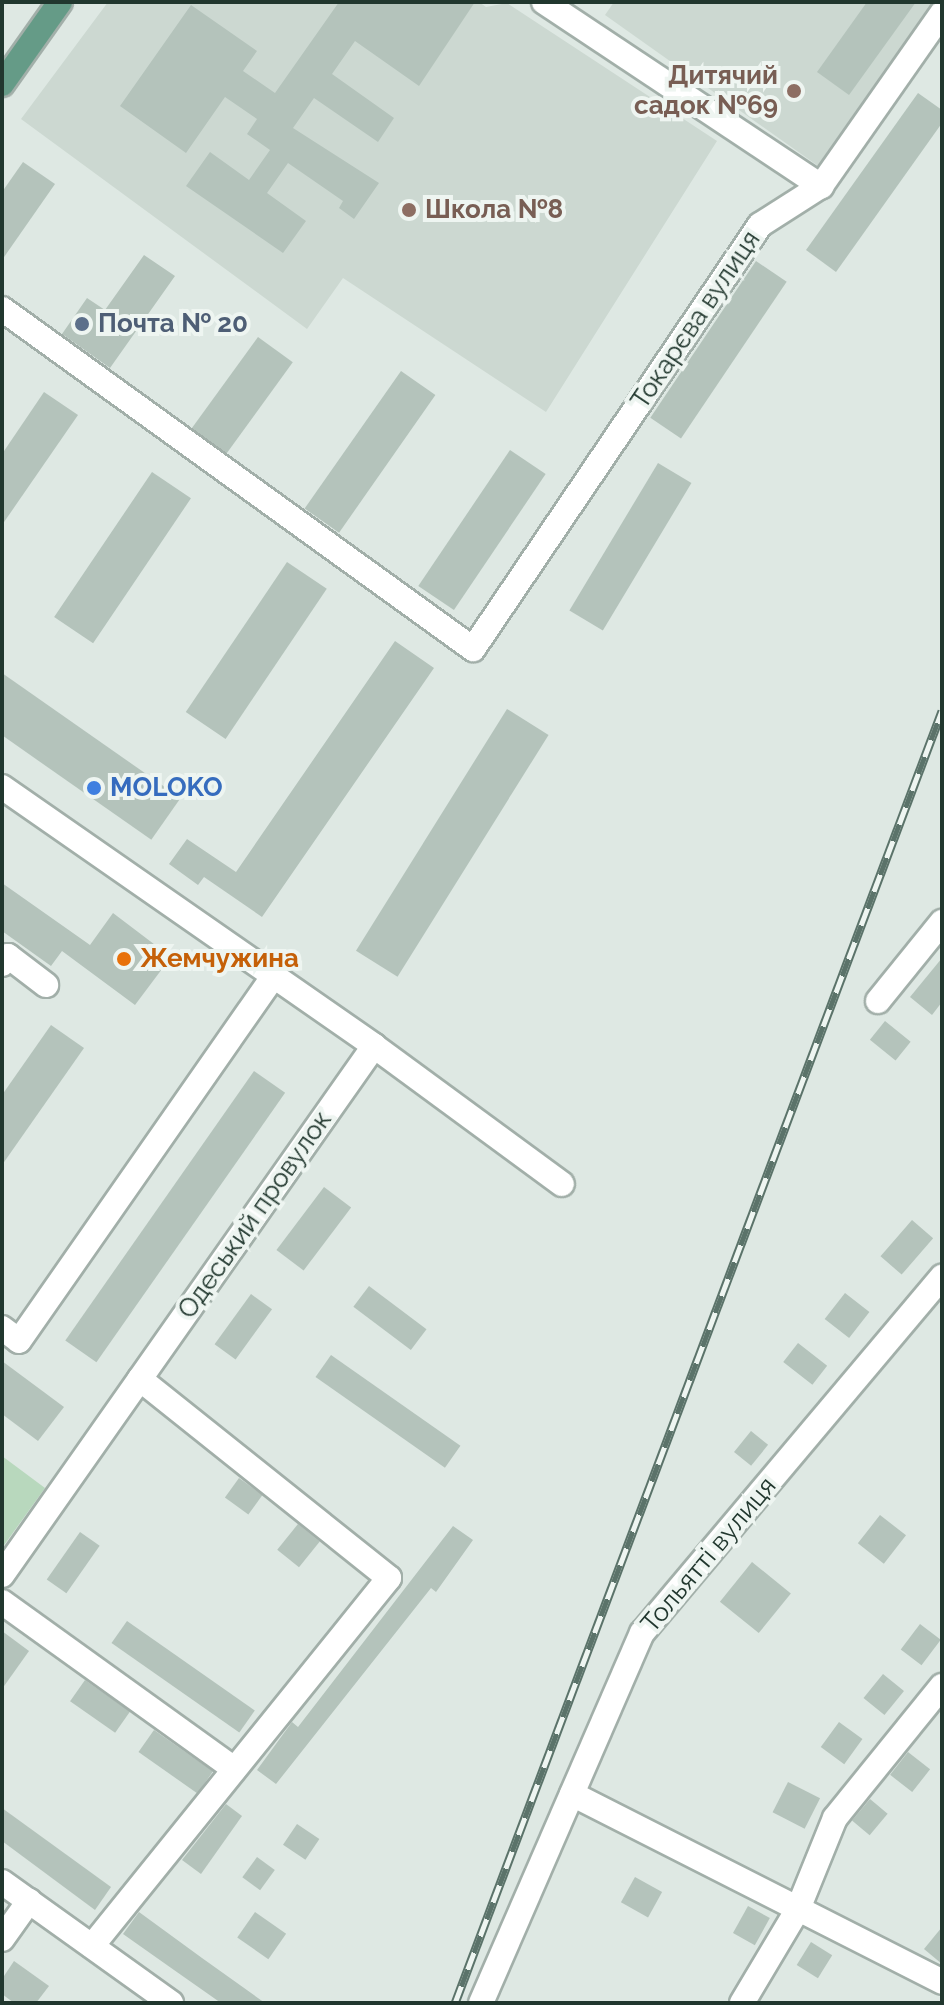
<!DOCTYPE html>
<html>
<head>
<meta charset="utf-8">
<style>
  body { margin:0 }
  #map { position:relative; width:944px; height:2005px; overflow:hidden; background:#dee8e3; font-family:Raleway,sans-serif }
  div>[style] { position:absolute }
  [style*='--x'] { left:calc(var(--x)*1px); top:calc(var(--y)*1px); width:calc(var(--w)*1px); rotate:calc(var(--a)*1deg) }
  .built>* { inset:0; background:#ccd8d1 }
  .green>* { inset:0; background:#b8d8bd }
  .building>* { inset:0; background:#b4c3bb; transform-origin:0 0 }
  .roads { filter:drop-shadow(2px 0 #a2afa9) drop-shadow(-2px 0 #a2afa9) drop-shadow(0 2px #a2afa9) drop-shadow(0 -2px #a2afa9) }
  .minor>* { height:24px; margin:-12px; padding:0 12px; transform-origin:12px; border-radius:12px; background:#fff }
  .major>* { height:24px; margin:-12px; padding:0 12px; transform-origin:12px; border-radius:12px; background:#659b87 }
  .rail>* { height:9px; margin-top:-4.5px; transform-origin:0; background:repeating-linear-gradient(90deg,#eef5f1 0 18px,#5b736a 0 36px); box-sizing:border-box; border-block:2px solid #5b736a }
  .dots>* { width:22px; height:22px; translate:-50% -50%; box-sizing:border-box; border:4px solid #eef5f1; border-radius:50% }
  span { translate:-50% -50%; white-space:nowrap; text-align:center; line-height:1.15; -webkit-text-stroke:8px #eef5f1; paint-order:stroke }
  .education-label { font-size:26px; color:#785e54; font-weight:700 }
  .right { translate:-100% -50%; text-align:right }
  .left { translate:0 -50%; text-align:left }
  .street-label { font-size:26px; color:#21372e }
  .service-label { font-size:26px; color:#4e5e75; font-weight:700 }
  .shop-label { font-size:26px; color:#366cbe; font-weight:700 }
  .food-label { font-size:26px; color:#c56008; font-weight:700 }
  .frame { position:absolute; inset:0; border:4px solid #21372e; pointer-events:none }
</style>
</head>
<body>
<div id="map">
  <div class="built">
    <i style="clip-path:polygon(108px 2px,479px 2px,486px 7px,507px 3px,717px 141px,546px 412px,343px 278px,307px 329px,21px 119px)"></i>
    <i style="clip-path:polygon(614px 2px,939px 2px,821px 168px,605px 15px)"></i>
  </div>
  <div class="green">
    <i style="clip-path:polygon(2px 1456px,45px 1488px,2px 1548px)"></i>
  </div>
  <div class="building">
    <i style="clip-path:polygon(339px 2px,475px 2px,419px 86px,355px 41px,332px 74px,394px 118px,378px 142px,314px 98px,293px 128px,379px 183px,354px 219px,339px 208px,343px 201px,288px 163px,267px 193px,306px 221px,283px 253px,186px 186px,210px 152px,249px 180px,270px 150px,247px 134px,257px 119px,225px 97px,186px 153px,120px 106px,191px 5px,257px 51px,243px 71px,275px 93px)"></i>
    <i style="clip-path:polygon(867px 2px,916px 2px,849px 95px,817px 72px)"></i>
    <i style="clip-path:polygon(918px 93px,942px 110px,942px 123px,836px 272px,806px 250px)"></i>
    <i style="clip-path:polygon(23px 162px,55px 184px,2px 260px,2px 192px)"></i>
    <i style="clip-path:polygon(144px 255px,175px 276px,110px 368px,62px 334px,87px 298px,105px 310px)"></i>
    <i style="left:756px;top:261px;width:37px;height:189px;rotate:34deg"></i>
    <i style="left:258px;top:337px;width:43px;height:113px;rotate:36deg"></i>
    <i style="left:401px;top:371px;width:42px;height:168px;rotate:35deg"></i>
    <i style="clip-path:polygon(44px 392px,78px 415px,2px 525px,2px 454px)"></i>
    <i style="left:510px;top:450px;width:43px;height:164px;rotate:34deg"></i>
    <i style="left:658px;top:463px;width:39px;height:172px;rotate:31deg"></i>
    <i style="left:152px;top:472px;width:47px;height:175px;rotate:34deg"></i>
    <i style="left:287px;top:562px;width:48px;height:181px;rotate:34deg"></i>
    <i style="clip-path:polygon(395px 641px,434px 668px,262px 917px,204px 877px,198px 885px,169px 864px,187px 839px,236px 872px)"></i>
    <i style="left:2px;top:673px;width:218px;height:51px;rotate:35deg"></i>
    <i style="left:507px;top:709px;width:49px;height:285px;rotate:32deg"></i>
    <i style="clip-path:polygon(2px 883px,90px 945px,113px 913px,171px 957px,135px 1005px,62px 951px,51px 966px,2px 931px)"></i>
    <i style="clip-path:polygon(942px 958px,942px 1002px,932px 1015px,910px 997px)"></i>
    <i style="left:885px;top:1021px;width:33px;height:24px;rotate:39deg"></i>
    <i style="clip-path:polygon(51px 1025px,84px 1048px,2px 1165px,2px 1095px)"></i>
    <i style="left:254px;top:1071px;width:38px;height:329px;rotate:35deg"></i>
    <i style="left:324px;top:1187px;width:34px;height:79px;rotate:37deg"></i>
    <i style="left:912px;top:1220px;width:28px;height:48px;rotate:41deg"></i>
    <i style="left:369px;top:1286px;width:72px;height:26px;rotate:37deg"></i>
    <i style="left:845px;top:1293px;width:31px;height:33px;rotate:38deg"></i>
    <i style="left:251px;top:1294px;width:26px;height:62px;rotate:36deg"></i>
    <i style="left:798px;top:1343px;width:37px;height:24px;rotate:38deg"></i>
    <i style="left:331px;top:1355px;width:158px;height:27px;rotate:35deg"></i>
    <i style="clip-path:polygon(2px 1361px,64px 1407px,38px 1441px,2px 1414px)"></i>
    <i style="left:751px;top:1431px;width:22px;height:27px;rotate:39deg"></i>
    <i style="left:239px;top:1478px;width:29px;height:24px;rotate:36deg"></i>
    <i style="left:880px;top:1515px;width:33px;height:36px;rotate:38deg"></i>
    <i style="left:298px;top:1524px;width:28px;height:33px;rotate:39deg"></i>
    <i style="clip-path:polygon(453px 1526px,473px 1540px,436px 1592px,431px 1588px,276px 1784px,257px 1770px,292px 1722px,298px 1727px)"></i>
    <i style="left:80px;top:1532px;width:24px;height:58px;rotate:35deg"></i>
    <i style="left:752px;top:1562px;width:50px;height:51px;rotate:39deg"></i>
    <i style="left:127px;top:1621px;width:156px;height:27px;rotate:35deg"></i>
    <i style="left:920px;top:1624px;width:26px;height:32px;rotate:37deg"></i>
    <i style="clip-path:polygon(2px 1631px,29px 1651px,2px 1689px)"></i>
    <i style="left:883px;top:1674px;width:27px;height:31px;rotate:39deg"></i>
    <i style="left:85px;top:1680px;width:55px;height:26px;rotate:35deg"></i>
    <i style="left:839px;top:1722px;width:29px;height:31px;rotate:36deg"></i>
    <i style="left:154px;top:1730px;width:72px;height:27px;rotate:35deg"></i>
    <i style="left:908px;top:1752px;width:28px;height:29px;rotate:38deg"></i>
    <i style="left:788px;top:1782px;width:36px;height:34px;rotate:27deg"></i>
    <i style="left:870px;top:1799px;width:23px;height:28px;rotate:40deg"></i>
    <i style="clip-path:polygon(226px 1804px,242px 1816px,201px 1874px,182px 1860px)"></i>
    <i style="clip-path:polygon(2px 1808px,111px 1887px,95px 1910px,2px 1841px)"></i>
    <i style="left:297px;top:1824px;width:27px;height:25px;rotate:34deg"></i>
    <i style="left:257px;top:1857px;width:22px;height:25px;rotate:36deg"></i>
    <i style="left:635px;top:1877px;width:31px;height:29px;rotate:29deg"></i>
    <i style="left:748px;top:1906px;width:25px;height:31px;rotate:29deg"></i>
    <i style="clip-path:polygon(139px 1912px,202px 1958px,265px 2003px,221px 2003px,174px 1970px,123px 1934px)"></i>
    <i style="left:255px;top:1912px;width:38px;height:31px;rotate:35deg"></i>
    <i style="clip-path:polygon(942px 1927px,942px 1964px,924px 1949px)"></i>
    <i style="left:811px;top:1942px;width:25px;height:27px;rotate:32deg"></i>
    <i style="clip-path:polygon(14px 1961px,49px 1986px,36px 2003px,14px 2003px,2px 1994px,2px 1979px)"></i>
  </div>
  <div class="roads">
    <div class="minor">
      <i style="--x:544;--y:2;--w:333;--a:33.6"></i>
      <i style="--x:2;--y:309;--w:581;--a:35.82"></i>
      <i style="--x:473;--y:649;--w:512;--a:-55.91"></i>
      <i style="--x:760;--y:225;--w:72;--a:-32.6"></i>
      <i style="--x:821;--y:186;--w:211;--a:-55"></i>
      <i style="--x:2;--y:787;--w:453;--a:34.8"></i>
      <i style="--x:2;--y:964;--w:10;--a:-53"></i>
      <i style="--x:8;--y:956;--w:48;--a:37.3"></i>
      <i style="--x:878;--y:1001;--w:102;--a:-51"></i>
      <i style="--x:2;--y:1328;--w:21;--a:37"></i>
      <i style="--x:19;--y:1341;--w:445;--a:-55.1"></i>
      <i style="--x:2;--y:1575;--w:647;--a:-54.88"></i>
      <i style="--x:374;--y:1046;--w:233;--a:36.3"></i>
      <i style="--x:2;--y:1602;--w:286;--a:35.7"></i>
      <i style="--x:572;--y:1794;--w:415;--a:26.9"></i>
      <i style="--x:2;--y:1882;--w:208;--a:35.6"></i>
      <i style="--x:2;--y:1939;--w:47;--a:-54.6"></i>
      <i style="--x:92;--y:1946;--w:473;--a:-51.1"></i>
      <i style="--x:389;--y:1578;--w:319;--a:-141.4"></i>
      <i style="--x:481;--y:2003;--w:404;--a:-66.5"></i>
      <i style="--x:642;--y:1633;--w:466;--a:-49.9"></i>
      <i style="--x:742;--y:2003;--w:109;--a:-59.2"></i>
      <i style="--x:798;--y:1909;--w:98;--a:-67.9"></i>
      <i style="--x:835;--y:1818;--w:170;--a:-51"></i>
    </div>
    <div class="major">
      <i style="--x:2;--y:84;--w:100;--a:-54.7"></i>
    </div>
  </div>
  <div class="rail">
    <i style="--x:455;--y:2003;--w:1381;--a:-69.35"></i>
  </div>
  <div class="dots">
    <i style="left:794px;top:91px;background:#8d6e63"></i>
    <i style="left:409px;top:210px;background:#8d6e63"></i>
    <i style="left:82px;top:324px;background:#5c6f8a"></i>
    <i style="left:94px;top:788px;background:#3f7fe0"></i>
    <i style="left:124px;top:959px;background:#e8710a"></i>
  </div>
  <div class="education-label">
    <span class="right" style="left:778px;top:91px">Дитячий<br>садок №69</span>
    <span class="left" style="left:425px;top:210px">Школа №8</span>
  </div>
  <div class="street-label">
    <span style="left:696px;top:320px;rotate:-56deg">Токарєва вулиця</span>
    <span style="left:255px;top:1215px;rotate:-55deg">Одеський провулок</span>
    <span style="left:709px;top:1555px;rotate:-50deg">Тольятті вулиця</span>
  </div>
  <div class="service-label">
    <span class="left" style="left:98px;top:324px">Почта № 20</span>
  </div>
  <div class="shop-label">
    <span class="left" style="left:110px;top:788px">MOLOKO</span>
  </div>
  <div class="food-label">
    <span class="left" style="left:140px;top:959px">Жемчужина</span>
  </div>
  <div class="frame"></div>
</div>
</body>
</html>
